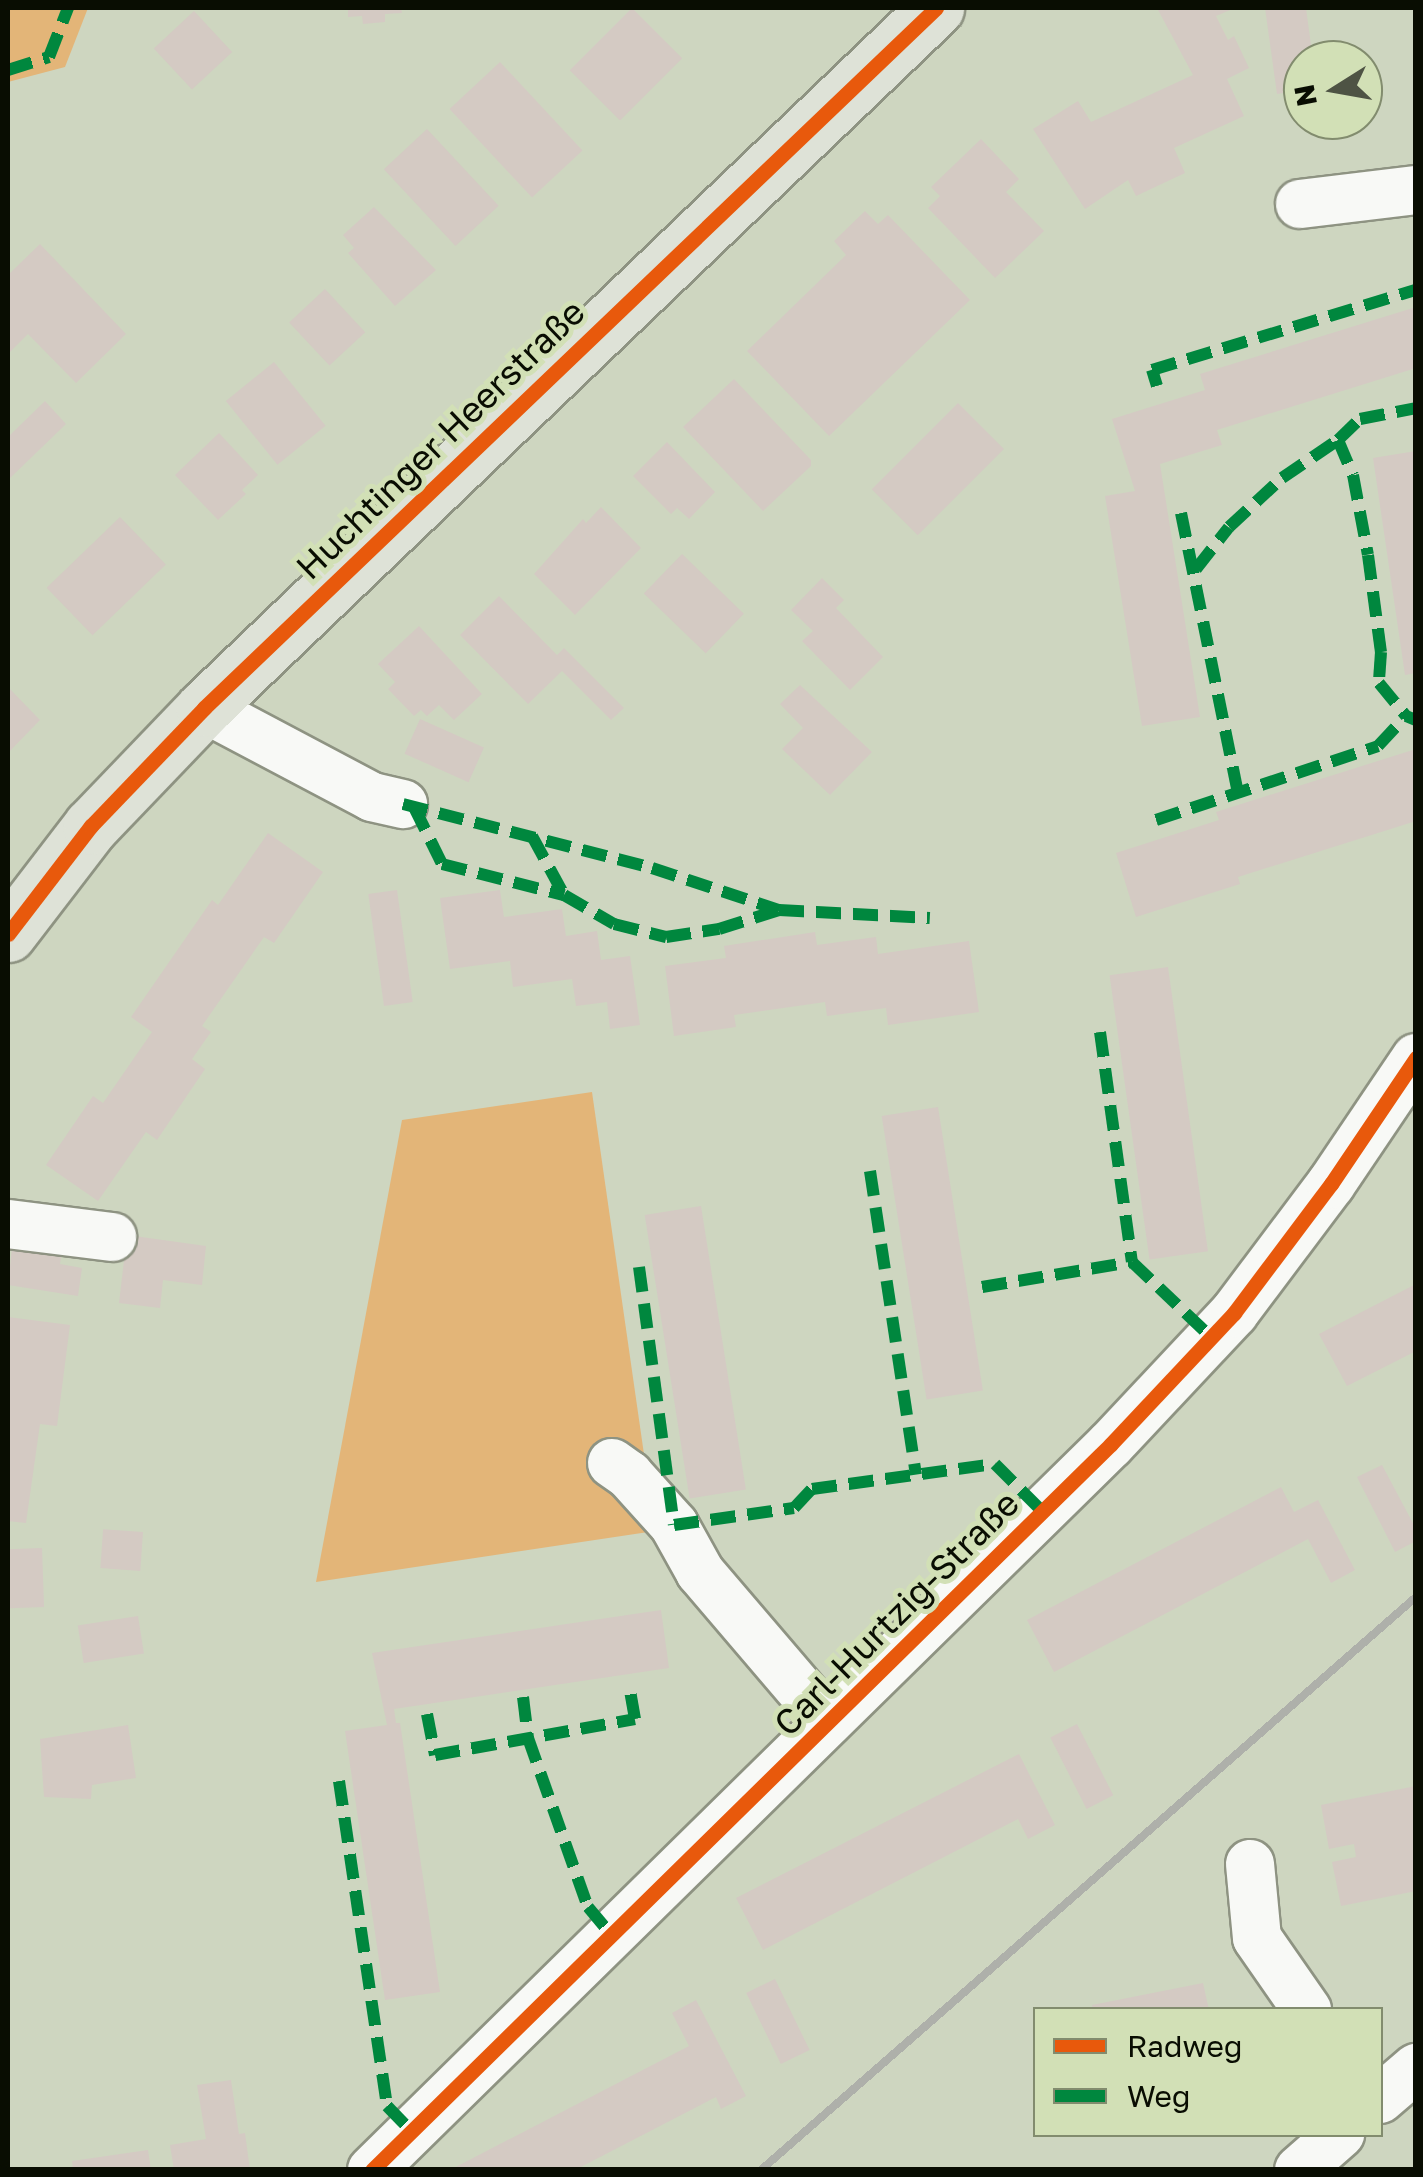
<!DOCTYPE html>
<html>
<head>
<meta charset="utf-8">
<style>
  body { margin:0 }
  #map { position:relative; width:1423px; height:2177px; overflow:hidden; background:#ced6c0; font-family:"Golos Text",sans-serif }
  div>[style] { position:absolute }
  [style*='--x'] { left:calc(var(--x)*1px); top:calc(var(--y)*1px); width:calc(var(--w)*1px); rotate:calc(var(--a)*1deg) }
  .green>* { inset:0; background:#e3b578 }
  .building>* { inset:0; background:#d4cac3; transform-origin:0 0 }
  .roads { filter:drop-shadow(2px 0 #8e9382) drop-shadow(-2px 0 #8e9382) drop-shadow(0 2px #8e9382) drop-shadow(0 -2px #8e9382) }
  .minor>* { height:48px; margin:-24px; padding:0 24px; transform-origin:24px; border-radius:24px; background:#f8f9f6 }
  .major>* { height:55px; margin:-27.5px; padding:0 27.5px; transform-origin:27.5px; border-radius:27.5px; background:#dee2d7 }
  .rail>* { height:8px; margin:-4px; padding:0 4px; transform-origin:4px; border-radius:4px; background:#aeb0aa }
  .quiet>* { height:12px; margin-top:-6px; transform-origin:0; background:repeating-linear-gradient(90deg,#00873e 0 25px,transparent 0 37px) }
  .cycleway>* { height:15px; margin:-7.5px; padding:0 7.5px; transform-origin:7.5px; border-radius:7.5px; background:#e8590c }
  span { translate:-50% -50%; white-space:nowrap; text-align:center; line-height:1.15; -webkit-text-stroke:10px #d2e0b6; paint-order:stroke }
  .street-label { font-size:35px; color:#090d02 }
  .frame { position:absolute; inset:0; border:10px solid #090d02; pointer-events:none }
  .legend { position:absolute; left:1033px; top:2007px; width:350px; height:130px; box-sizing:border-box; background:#d2e0b6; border:2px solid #828c6e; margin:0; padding:12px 18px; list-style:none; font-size:30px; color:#090d02 }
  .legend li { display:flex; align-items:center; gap:20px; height:50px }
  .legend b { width:50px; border:2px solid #828c6e }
  .north { position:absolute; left:1283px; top:40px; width:100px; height:100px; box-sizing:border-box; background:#d2e0b6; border:2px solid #828c6e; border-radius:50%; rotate:259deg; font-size:28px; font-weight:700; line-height:40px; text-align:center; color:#090d02 }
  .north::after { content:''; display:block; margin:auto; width:35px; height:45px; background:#4e5344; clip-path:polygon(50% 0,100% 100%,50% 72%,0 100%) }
</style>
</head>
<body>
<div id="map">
  <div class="green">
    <i style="clip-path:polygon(8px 8px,88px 8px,65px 67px,8px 82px)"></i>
    <i style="clip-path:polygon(592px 1092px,655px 1531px,316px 1582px,402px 1120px)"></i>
  </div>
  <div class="building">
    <i style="clip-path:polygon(348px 8px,401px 8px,402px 13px,385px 14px,385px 22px,363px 24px,362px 16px,348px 17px)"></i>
    <i style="left:632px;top:8px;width:71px;height:88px;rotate:45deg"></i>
    <i style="clip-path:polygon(1157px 8px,1235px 8px,1216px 16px,1228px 40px,1234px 36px,1249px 68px,1227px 79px,1244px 116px,1174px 148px,1185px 173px,1136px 196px,1128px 180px,1085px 209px,1033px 129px,1078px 101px,1091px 122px,1193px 75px)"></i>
    <i style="clip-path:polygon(1265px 8px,1306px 8px,1313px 60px,1303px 60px,1303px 90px,1277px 94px)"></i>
    <i style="left:194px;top:11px;width:56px;height:55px;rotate:47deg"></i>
    <i style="left:500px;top:62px;width:121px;height:69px;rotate:47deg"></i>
    <i style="left:427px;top:129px;width:105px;height:59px;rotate:47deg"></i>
    <i style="clip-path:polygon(981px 139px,1019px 179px,1006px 192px,1044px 231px,995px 278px,928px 208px,940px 196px,931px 187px)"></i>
    <i style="clip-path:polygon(374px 207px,436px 270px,395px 306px,348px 253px,354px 248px,343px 235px)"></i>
    <i style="clip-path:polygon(865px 211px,878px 224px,888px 215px,970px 300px,829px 436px,747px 351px,846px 255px,834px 241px)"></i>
    <i style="clip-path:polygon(40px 244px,126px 334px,76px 383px,28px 334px,8px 354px,8px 275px)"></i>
    <i style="left:325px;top:289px;width:59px;height:49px;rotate:47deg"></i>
    <i style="clip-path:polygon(1416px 307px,1416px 368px,1217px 430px,1222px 445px,1160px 464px,1200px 717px,1142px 726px,1105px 496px,1135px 491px,1112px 419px,1205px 390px,1200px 374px)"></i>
    <i style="left:274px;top:362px;width:82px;height:62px;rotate:51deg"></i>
    <i style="clip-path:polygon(734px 379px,811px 460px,811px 466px,763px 511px,683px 427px)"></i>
    <i style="clip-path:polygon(45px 401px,66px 424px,8px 480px,8px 437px)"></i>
    <i style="left:958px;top:403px;width:65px;height:122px;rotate:45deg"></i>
    <i style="clip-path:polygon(219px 433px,258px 475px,242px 490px,246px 494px,218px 520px,175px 475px)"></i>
    <i style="clip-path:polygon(667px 442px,715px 492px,689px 519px,677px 508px,671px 514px,633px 476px)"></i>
    <i style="clip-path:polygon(1416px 451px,1416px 673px,1405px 675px,1373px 458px)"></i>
    <i style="clip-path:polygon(601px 507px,641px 548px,575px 615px,534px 574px,583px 519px,586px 523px)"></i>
    <i style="left:120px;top:517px;width:66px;height:102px;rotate:46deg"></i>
    <i style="left:682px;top:554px;width:86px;height:55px;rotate:44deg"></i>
    <i style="clip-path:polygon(822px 578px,844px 600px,836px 608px,883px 657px,850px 690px,802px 641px,813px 631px,791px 610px)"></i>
    <i style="clip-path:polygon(499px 596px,557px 655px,564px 648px,624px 708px,611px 720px,562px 671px,528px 704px,460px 635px)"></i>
    <i style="clip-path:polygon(419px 626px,482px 694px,454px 720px,439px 705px,427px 716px,421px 710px,414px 716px,388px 689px,395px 682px,378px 664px)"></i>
    <i style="clip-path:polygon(800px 685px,872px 752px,830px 795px,782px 749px,803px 728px,780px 704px)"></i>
    <i style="clip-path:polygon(8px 687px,40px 720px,8px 753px)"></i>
    <i style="left:420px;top:719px;width:70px;height:38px;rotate:24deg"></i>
    <i style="clip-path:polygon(1416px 749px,1416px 821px,1238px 877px,1240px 884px,1136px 917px,1116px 853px,1219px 820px,1216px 812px)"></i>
    <i style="clip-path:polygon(268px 833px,323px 872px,274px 943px,264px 937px,202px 1026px,211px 1032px,192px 1059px,205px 1069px,157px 1140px,146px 1132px,98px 1201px,46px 1165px,93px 1096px,103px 1103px,152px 1032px,131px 1017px,212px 900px,218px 905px)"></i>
    <i style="left:397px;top:890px;width:113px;height:29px;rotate:82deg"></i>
    <i style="clip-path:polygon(500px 890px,504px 917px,562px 909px,566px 936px,597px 931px,601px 960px,630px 956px,640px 1025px,610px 1029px,607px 1002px,576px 1006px,572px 979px,513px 987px,510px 961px,450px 969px,440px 898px)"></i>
    <i style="clip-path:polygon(815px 932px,817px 945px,876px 937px,878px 954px,969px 941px,979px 1012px,888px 1025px,886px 1008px,827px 1016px,825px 1002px,734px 1015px,736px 1027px,674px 1036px,665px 966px,726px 958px,724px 946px)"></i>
    <i style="left:1168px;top:967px;width:287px;height:59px;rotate:82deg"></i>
    <i style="left:938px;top:1107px;width:287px;height:57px;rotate:81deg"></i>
    <i style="left:701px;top:1206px;width:287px;height:57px;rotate:81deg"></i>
    <i style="clip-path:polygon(14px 1229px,64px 1236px,60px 1264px,82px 1268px,78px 1296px,8px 1285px)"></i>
    <i style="clip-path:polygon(127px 1235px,206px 1246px,202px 1285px,163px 1280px,160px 1308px,119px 1303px)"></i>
    <i style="clip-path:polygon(1416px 1284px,1416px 1351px,1347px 1386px,1319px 1334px)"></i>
    <i style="clip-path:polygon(8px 1317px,70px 1325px,57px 1426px,40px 1424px,26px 1523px,8px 1521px)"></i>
    <i style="clip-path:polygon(1382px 1465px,1416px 1529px,1416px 1541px,1395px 1552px,1357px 1477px)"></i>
    <i style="clip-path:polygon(1281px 1487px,1294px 1512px,1318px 1500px,1355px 1570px,1331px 1583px,1308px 1539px,1054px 1672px,1027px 1620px)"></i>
    <i style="left:143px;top:1532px;width:39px;height:40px;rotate:94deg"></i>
    <i style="left:42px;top:1548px;width:59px;height:34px;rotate:88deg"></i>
    <i style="clip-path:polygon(661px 1610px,669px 1668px,394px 1709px,396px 1723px,400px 1723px,440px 1992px,385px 2000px,345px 1731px,387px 1725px,372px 1653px)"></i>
    <i style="left:138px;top:1616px;width:38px;height:61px;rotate:81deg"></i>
    <i style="left:1077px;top:1724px;width:80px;height:30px;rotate:63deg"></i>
    <i style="clip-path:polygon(128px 1725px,136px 1778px,92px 1785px,91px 1799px,44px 1797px,40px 1739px)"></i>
    <i style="clip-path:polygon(1019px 1754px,1055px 1825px,1028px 1839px,1018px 1819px,763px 1950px,736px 1898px)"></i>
    <i style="clip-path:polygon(1416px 1786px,1416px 1891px,1341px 1906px,1332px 1862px,1356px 1857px,1354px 1844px,1329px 1849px,1321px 1805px)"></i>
    <i style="left:775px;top:1979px;width:79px;height:32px;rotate:64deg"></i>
    <i style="clip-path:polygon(1203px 1983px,1209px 2010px,1093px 2010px,1092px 2005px)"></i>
    <i style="clip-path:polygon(696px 2000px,746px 2096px,721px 2109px,716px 2097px,575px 2170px,450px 2170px,689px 2046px,672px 2013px)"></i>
    <i style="clip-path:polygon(231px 2080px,239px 2134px,245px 2133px,250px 2170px,174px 2170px,170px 2145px,206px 2139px,197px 2085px)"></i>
    <i style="clip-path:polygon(148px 2150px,151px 2170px,73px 2170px,72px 2161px)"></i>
  </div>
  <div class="roads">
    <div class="minor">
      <i style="--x:1300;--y:204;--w:117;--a:-6.9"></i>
      <i style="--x:204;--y:708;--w:190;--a:27.9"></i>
      <i style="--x:372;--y:797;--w:32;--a:13"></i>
      <i style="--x:8;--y:1224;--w:105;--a:7.1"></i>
      <i style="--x:612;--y:1463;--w:21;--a:35"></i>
      <i style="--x:629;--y:1475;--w:67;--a:48"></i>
      <i style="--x:674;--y:1525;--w:54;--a:61"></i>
      <i style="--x:700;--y:1572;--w:197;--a:49.5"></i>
      <i style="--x:1250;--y:1864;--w:74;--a:84.6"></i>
      <i style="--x:1257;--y:1938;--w:88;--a:55.2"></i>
      <i style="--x:1380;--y:2099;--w:48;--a:-40.7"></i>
      <i style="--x:372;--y:2170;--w:1036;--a:-44.49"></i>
      <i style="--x:1111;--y:1444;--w:180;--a:-46.8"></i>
      <i style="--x:1234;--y:1313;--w:161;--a:-53.1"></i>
      <i style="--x:1331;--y:1184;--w:152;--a:-56"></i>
      <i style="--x:1299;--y:2170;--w:55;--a:-41.3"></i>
    </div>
    <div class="major">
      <i style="--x:8;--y:934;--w:136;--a:-52.5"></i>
      <i style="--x:91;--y:826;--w:163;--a:-46.2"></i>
      <i style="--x:204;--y:708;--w:1013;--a:-43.72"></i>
    </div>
  </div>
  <div class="rail">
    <i style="--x:761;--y:2170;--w:870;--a:-41.18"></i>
  </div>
  <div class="quiet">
    <i style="--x:8;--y:70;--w:43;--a:-17.6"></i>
    <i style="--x:49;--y:57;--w:53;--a:-68.8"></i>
    <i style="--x:1157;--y:386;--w:17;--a:-107"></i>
    <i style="--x:1152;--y:370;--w:276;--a:-16.9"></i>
    <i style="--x:1338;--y:440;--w:38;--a:67"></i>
    <i style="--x:1353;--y:475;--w:81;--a:79.4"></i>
    <i style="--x:1368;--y:555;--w:98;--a:82.4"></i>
    <i style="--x:1381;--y:652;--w:31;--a:94"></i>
    <i style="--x:1379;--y:683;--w:43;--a:50.7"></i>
    <i style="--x:1406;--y:716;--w:11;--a:22"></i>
    <i style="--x:1181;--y:513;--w:286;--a:78.5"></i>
    <i style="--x:1196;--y:569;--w:53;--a:-51.8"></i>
    <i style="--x:1229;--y:527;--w:72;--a:-42.8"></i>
    <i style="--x:1282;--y:478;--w:68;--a:-34.2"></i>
    <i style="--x:1338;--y:440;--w:30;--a:-44"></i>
    <i style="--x:1360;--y:419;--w:57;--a:-11.1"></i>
    <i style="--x:403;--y:804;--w:257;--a:14.4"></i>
    <i style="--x:652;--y:868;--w:134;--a:18.3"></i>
    <i style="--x:779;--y:910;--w:151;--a:3"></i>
    <i style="--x:414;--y:807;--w:64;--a:63.8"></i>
    <i style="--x:442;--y:864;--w:126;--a:14.3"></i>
    <i style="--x:1156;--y:820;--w:234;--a:-18.4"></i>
    <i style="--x:1378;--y:746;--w:41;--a:-47"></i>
    <i style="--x:532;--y:836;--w:67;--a:61.5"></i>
    <i style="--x:564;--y:895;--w:58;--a:30.1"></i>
    <i style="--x:614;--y:924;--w:54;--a:14"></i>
    <i style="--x:666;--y:937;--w:54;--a:-8.6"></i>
    <i style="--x:719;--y:929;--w:63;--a:-17.6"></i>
    <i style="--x:1100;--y:1032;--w:232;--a:82.1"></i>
    <i style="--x:1132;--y:1262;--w:109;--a:43.5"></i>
    <i style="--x:870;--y:1171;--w:307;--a:81.4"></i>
    <i style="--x:639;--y:1267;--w:260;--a:82.3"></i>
    <i style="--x:674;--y:1525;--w:121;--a:-8.1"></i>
    <i style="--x:794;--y:1508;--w:26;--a:-47"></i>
    <i style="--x:812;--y:1489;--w:185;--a:-7.8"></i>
    <i style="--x:995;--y:1464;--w:66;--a:45"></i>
    <i style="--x:982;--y:1287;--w:152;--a:-9.5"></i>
    <i style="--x:523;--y:1697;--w:41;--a:83"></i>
    <i style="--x:528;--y:1738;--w:179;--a:70.5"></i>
    <i style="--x:588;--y:1907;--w:35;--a:50"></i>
    <i style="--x:427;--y:1714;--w:42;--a:79"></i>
    <i style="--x:435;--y:1755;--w:203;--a:-10.2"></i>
    <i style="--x:635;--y:1719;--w:36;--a:-100"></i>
    <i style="--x:339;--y:1781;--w:329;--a:81.6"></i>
    <i style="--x:387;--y:2106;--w:35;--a:46"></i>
  </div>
  <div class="cycleway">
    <i style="--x:8;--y:934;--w:136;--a:-52.5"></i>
    <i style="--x:91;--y:826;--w:163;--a:-46.2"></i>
    <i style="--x:204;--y:708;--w:1013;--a:-43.72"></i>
    <i style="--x:372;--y:2170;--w:1036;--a:-44.49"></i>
    <i style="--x:1111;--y:1444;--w:180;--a:-46.8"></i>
    <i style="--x:1234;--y:1313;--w:161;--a:-53.1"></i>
    <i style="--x:1331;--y:1184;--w:152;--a:-56"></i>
  </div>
  <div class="street-label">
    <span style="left:440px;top:439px;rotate:-44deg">Huchtinger Heerstraße</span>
    <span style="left:896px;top:1613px;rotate:-45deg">Carl-Hurtzig-Straße</span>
  </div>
  <div class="frame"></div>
  <ul class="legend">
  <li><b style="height:12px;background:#e8590c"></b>Radweg</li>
  <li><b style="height:12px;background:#00873e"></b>Weg</li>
  </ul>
  <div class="north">N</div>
</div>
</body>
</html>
